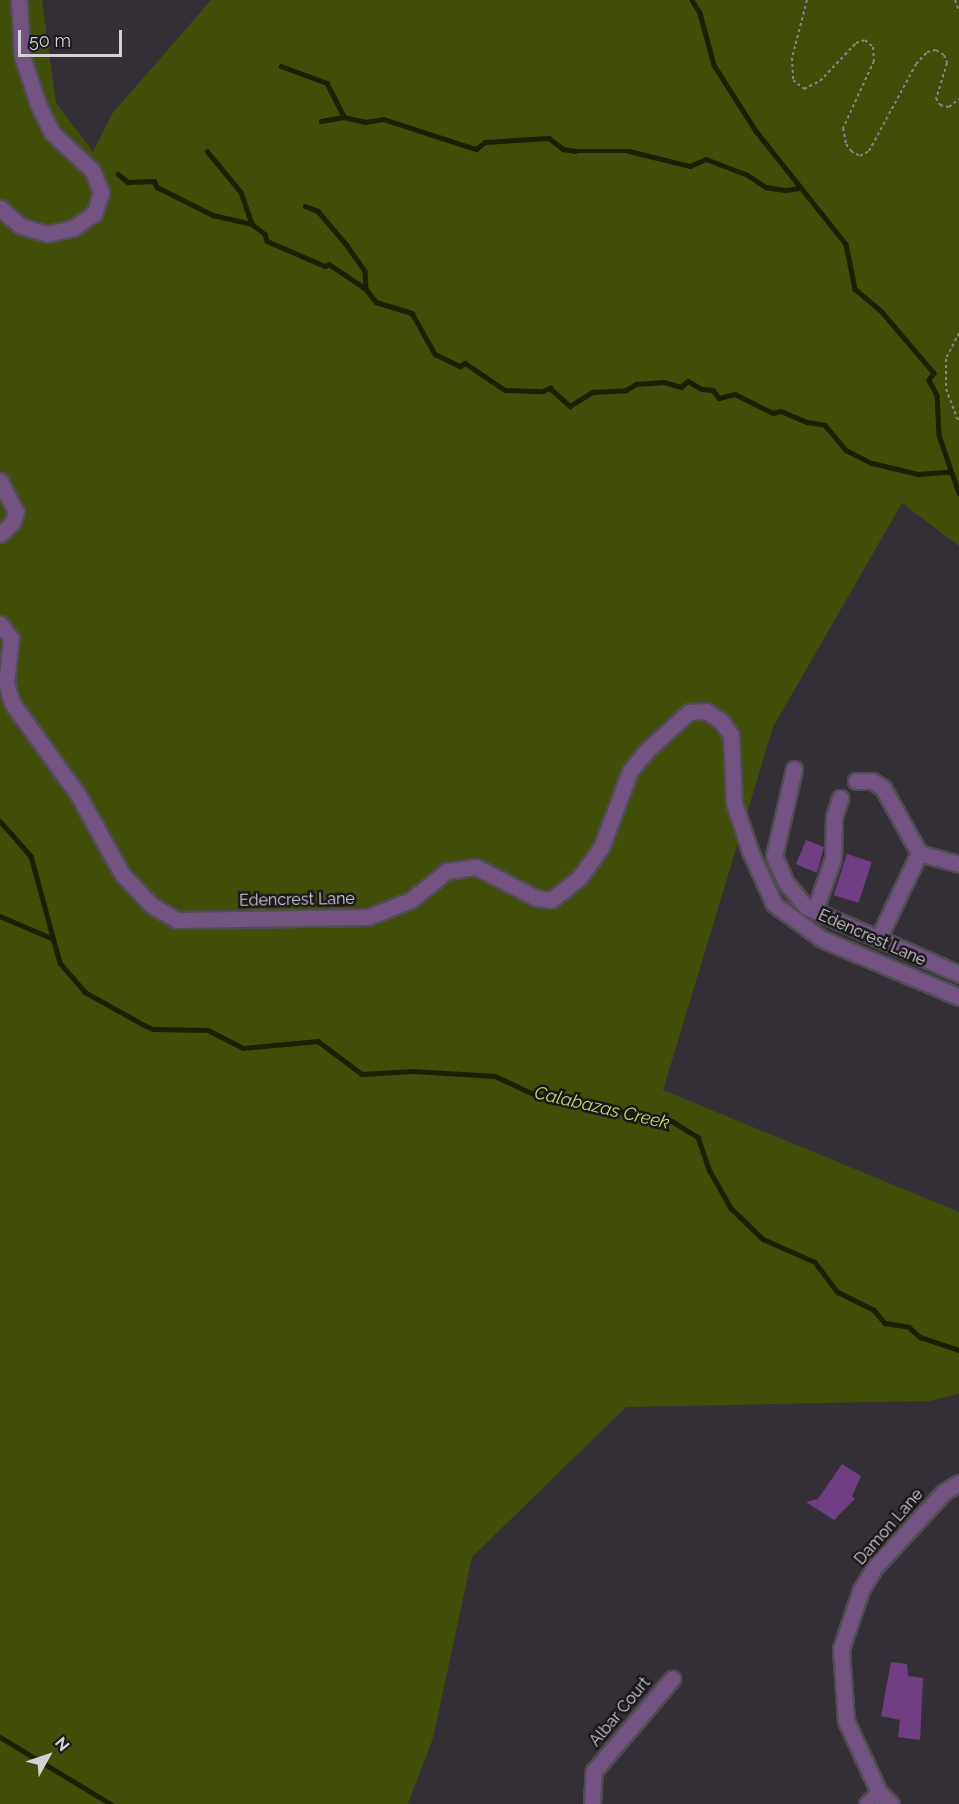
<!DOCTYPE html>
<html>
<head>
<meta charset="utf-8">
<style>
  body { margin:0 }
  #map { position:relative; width:959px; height:1804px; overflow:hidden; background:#342f37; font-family:Raleway,sans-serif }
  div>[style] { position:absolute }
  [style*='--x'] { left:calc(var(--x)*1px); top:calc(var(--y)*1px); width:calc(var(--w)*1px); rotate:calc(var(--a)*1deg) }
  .green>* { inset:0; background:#414e07 }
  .stream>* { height:4.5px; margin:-2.25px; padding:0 2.25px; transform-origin:2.25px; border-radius:2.25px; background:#1a2004 }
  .building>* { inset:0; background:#703f83; transform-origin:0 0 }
  .path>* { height:2px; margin-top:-1px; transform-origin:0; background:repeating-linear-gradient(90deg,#89858b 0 3px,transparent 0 6px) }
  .roads { filter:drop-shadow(2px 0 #514c53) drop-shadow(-2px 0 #514c53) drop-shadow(0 2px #514c53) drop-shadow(0 -2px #514c53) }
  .minor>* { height:15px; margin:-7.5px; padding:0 7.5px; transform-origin:7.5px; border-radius:7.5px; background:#735381 }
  span { translate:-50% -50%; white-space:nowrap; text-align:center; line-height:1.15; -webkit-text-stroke:5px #1b181c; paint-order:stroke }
  .street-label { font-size:16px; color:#d4d0d5 }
  .water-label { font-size:18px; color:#c0dd67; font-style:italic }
  .north { position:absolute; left:18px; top:1726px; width:60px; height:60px; -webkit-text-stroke:4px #1b181c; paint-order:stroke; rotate:50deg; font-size:16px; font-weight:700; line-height:24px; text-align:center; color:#d4d0d5 }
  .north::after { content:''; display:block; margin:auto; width:21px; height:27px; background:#d4d0d5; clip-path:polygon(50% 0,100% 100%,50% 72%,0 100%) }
  .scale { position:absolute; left:18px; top:30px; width:104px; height:27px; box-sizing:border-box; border:3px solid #d4d0d5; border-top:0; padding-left:8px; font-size:18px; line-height:21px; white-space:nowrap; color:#d4d0d5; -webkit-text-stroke:4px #1b181c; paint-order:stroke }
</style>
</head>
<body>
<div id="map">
  <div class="green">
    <i style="clip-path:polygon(0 0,42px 0,56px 103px,93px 152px,112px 114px,211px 0,959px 0,959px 546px,902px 503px,773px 727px,663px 1090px,959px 1212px,959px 1394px,929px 1401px,626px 1407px,472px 1557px,433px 1738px,408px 1804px,0 1804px)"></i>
  </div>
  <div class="stream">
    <i style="--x:692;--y:0;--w:15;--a:58"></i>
    <i style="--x:700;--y:13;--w:54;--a:74.9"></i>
    <i style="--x:714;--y:65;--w:78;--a:57.5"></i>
    <i style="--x:756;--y:131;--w:144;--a:51.5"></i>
    <i style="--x:846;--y:244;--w:46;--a:78.7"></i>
    <i style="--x:855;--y:289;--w:35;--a:40"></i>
    <i style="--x:882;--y:312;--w:80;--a:49.6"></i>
    <i style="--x:934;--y:373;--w:9;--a:126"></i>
    <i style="--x:929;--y:380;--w:17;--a:62"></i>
    <i style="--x:937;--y:395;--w:40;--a:87.1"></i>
    <i style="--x:939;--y:435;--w:61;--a:71"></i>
    <i style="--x:281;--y:66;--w:49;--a:20.3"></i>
    <i style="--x:327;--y:83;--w:38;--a:63"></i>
    <i style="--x:344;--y:117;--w:22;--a:13"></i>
    <i style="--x:365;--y:122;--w:18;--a:-9"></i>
    <i style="--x:383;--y:119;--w:98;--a:17.9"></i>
    <i style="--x:476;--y:149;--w:11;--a:-38"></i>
    <i style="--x:485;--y:142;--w:64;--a:-3.6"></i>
    <i style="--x:549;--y:138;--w:18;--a:38"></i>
    <i style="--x:563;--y:149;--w:12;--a:9"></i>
    <i style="--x:575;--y:151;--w:54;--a:0"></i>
    <i style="--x:629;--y:151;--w:63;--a:13.8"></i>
    <i style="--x:690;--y:166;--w:17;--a:-24"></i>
    <i style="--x:706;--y:159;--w:45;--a:20.9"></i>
    <i style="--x:748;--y:175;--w:22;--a:34"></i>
    <i style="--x:766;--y:187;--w:20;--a:9"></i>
    <i style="--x:786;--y:190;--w:15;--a:-8"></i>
    <i style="--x:321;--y:121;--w:23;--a:-10"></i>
    <i style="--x:207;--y:151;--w:53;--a:50.3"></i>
    <i style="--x:241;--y:192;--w:34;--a:71"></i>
    <i style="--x:118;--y:174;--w:13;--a:39"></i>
    <i style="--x:128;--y:182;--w:26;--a:-2"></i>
    <i style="--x:154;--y:181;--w:7;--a:63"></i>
    <i style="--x:157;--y:187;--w:63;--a:26.6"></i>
    <i style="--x:213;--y:215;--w:40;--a:13"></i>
    <i style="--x:252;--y:224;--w:16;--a:38"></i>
    <i style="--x:265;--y:234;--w:7;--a:74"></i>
    <i style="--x:267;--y:241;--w:63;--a:23.3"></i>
    <i style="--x:325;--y:266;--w:4;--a:-27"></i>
    <i style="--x:329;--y:264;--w:45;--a:34"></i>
    <i style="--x:366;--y:289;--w:16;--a:52"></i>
    <i style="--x:376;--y:302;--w:38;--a:17"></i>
    <i style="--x:412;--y:313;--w:47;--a:60.7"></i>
    <i style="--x:435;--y:354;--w:28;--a:26"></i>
    <i style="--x:460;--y:366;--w:6;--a:-31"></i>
    <i style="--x:465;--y:363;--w:48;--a:34"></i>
    <i style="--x:505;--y:390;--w:37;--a:2"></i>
    <i style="--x:542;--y:391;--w:9;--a:-21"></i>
    <i style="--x:550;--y:388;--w:27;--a:42"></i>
    <i style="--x:570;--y:406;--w:26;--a:-32"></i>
    <i style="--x:592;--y:392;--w:34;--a:-3"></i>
    <i style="--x:626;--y:390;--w:12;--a:-31"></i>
    <i style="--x:636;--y:384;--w:28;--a:-4"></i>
    <i style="--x:664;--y:382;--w:18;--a:16"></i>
    <i style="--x:681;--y:387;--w:9;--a:-41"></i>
    <i style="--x:688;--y:381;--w:16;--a:30"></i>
    <i style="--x:702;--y:389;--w:11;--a:5"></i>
    <i style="--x:713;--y:390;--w:10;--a:53"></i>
    <i style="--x:719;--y:398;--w:16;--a:-14"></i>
    <i style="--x:735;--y:394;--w:42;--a:26.6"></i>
    <i style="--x:773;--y:413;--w:8;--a:-14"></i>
    <i style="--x:781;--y:411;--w:28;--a:23"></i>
    <i style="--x:807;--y:422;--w:18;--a:9"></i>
    <i style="--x:825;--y:425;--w:33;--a:50"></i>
    <i style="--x:846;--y:450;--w:29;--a:27"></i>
    <i style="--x:872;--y:463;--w:47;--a:13.4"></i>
    <i style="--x:918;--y:474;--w:31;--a:-4"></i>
    <i style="--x:305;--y:206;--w:14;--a:21"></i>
    <i style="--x:318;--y:211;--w:43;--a:49.7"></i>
    <i style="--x:346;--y:244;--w:33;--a:55"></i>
    <i style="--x:365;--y:271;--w:18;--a:87"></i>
    <i style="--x:0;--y:821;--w:47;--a:48.5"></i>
    <i style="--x:31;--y:856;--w:111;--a:74.8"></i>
    <i style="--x:60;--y:963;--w:38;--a:49"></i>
    <i style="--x:85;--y:992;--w:68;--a:29.2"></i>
    <i style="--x:144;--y:1025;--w:10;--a:24"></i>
    <i style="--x:153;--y:1029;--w:55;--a:1"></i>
    <i style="--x:208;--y:1030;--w:39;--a:27"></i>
    <i style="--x:243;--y:1048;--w:75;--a:-5.3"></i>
    <i style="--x:318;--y:1041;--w:55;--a:36.9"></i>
    <i style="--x:362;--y:1074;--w:52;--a:-3.3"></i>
    <i style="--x:414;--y:1071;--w:81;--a:3.5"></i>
    <i style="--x:495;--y:1076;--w:47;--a:24.9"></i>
    <i style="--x:538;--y:1096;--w:136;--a:10.6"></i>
    <i style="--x:672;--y:1121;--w:31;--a:32"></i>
    <i style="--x:698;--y:1137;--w:36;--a:71"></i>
    <i style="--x:710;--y:1171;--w:43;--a:60.4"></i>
    <i style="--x:731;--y:1208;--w:45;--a:44.1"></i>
    <i style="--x:763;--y:1239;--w:57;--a:23.9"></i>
    <i style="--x:815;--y:1262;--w:38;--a:53"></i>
    <i style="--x:838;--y:1292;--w:40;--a:26.6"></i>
    <i style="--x:874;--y:1310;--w:17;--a:50"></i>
    <i style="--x:885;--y:1323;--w:24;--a:9"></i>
    <i style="--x:909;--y:1327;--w:15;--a:42"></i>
    <i style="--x:920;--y:1337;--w:41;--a:18.4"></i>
    <i style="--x:0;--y:916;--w:56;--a:23.3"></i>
    <i style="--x:0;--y:1737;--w:130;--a:31.1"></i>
  </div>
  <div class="building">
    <i style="clip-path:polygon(806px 840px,824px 847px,817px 873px,796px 864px)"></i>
    <i style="left:847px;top:854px;width:26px;height:43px;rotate:18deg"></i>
    <i style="clip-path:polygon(842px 1464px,861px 1476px,852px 1496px,855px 1499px,834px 1520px,806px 1502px,818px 1499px)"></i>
    <i style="clip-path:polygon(891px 1662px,907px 1664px,908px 1676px,923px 1678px,920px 1740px,898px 1737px,900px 1720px,881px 1716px)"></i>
  </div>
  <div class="path">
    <i style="--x:807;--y:0;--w:60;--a:104.5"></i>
    <i style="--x:792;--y:58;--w:22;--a:87"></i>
    <i style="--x:793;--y:80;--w:14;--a:39"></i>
    <i style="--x:804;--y:89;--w:18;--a:-27"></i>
    <i style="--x:820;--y:81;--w:52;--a:-46.5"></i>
    <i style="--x:856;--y:43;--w:9;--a:-18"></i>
    <i style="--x:865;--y:40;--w:11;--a:41"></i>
    <i style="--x:873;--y:47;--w:14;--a:86"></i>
    <i style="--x:874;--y:61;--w:74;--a:114.8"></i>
    <i style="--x:843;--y:128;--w:16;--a:79"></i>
    <i style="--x:846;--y:144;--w:9;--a:54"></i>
    <i style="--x:851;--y:151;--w:10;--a:29"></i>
    <i style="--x:860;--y:156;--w:10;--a:-29"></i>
    <i style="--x:869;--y:151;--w:99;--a:-61.6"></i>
    <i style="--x:916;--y:64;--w:16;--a:-47"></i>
    <i style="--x:927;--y:52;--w:9;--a:-13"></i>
    <i style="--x:936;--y:50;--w:9;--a:32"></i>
    <i style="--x:944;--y:55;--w:9;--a:69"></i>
    <i style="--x:947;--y:63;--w:37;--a:107"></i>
    <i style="--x:936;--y:98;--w:8;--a:60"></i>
    <i style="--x:940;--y:105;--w:9;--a:13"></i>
    <i style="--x:949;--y:107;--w:13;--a:-39"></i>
    <i style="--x:955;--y:0;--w:12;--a:70"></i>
    <i style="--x:959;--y:333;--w:29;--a:117"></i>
    <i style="--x:946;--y:359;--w:30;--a:90"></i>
    <i style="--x:946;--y:389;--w:36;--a:69"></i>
  </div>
  <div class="roads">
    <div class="minor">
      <i style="--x:0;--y:208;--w:28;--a:41"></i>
      <i style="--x:21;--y:226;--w:27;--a:17"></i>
      <i style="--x:47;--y:234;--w:27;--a:-13"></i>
      <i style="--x:73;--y:228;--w:25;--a:-34"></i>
      <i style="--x:94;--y:214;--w:23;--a:-72"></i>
      <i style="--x:101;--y:192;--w:24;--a:-112"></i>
      <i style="--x:92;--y:170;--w:54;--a:-137.2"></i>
      <i style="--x:52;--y:133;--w:32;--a:-116"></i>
      <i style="--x:38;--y:104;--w:51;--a:-108.4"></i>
      <i style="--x:22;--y:56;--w:56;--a:-93.1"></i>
      <i style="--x:0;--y:481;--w:35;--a:63"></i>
      <i style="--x:16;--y:512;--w:12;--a:110"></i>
      <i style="--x:12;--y:523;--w:16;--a:137"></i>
      <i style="--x:0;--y:624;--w:18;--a:52"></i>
      <i style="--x:11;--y:638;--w:45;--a:96.3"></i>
      <i style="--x:6;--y:683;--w:21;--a:73"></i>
      <i style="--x:12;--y:703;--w:111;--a:54.2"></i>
      <i style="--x:77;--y:793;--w:93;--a:60.9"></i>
      <i style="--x:122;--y:874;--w:42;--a:46.9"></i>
      <i style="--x:151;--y:905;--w:30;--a:30"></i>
      <i style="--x:177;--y:920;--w:191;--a:-0.9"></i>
      <i style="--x:368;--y:917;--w:46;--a:-21.6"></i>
      <i style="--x:411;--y:900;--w:46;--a:-38.9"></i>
      <i style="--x:447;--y:871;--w:29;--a:-8"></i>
      <i style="--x:476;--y:867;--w:68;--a:27.3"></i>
      <i style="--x:536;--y:898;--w:15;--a:8"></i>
      <i style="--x:551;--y:900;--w:36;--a:-38"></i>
      <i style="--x:579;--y:878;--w:37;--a:-54"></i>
      <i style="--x:601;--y:848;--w:82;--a:-69.4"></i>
      <i style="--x:630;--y:771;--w:26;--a:-51"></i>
      <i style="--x:646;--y:751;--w:58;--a:-42.2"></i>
      <i style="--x:689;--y:712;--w:17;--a:-3"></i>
      <i style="--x:706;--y:711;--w:18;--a:34"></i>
      <i style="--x:721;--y:721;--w:17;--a:54"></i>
      <i style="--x:731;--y:735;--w:68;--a:87.5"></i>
      <i style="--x:734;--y:803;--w:51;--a:71.6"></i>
      <i style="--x:750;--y:851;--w:58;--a:65.6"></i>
      <i style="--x:774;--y:904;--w:59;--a:36.1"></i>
      <i style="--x:822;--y:939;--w:149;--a:22.9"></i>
      <i style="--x:794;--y:769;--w:89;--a:102.9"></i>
      <i style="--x:774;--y:856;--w:30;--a:66"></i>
      <i style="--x:786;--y:883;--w:31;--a:50"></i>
      <i style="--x:806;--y:907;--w:167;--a:23.6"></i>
      <i style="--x:856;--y:781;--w:16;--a:0"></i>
      <i style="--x:872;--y:781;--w:13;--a:32"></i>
      <i style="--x:883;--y:788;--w:74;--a:61"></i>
      <i style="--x:919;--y:853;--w:41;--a:15.4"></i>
      <i style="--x:815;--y:910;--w:55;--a:-70.9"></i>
      <i style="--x:833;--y:858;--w:41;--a:-88.6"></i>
      <i style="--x:834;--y:817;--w:20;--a:-72"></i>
      <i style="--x:879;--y:937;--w:93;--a:-64.5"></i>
      <i style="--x:592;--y:1804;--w:33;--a:-87"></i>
      <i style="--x:594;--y:1771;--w:121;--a:-49.7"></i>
      <i style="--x:867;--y:1804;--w:17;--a:-45"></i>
      <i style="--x:891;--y:1804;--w:17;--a:-135"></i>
      <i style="--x:879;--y:1792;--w:78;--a:-114.9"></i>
      <i style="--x:846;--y:1721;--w:72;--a:-94"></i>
      <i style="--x:841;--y:1649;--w:62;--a:-71.3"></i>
      <i style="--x:861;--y:1590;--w:27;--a:-59"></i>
      <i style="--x:875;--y:1567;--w:103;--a:-47.4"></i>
      <i style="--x:945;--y:1491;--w:16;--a:-30"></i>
    </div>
  </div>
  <div class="street-label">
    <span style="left:297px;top:900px;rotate:-1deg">Edencrest Lane</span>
    <span style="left:872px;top:938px;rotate:24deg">Edencrest Lane</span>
    <span style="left:889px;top:1527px;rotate:-49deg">Damon Lane</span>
    <span style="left:620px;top:1712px;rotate:-50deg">Albar Court</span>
  </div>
  <div class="water-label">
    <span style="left:602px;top:1108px;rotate:13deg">Calabazas Creek</span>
  </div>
  <div class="north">N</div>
  <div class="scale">50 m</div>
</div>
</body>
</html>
